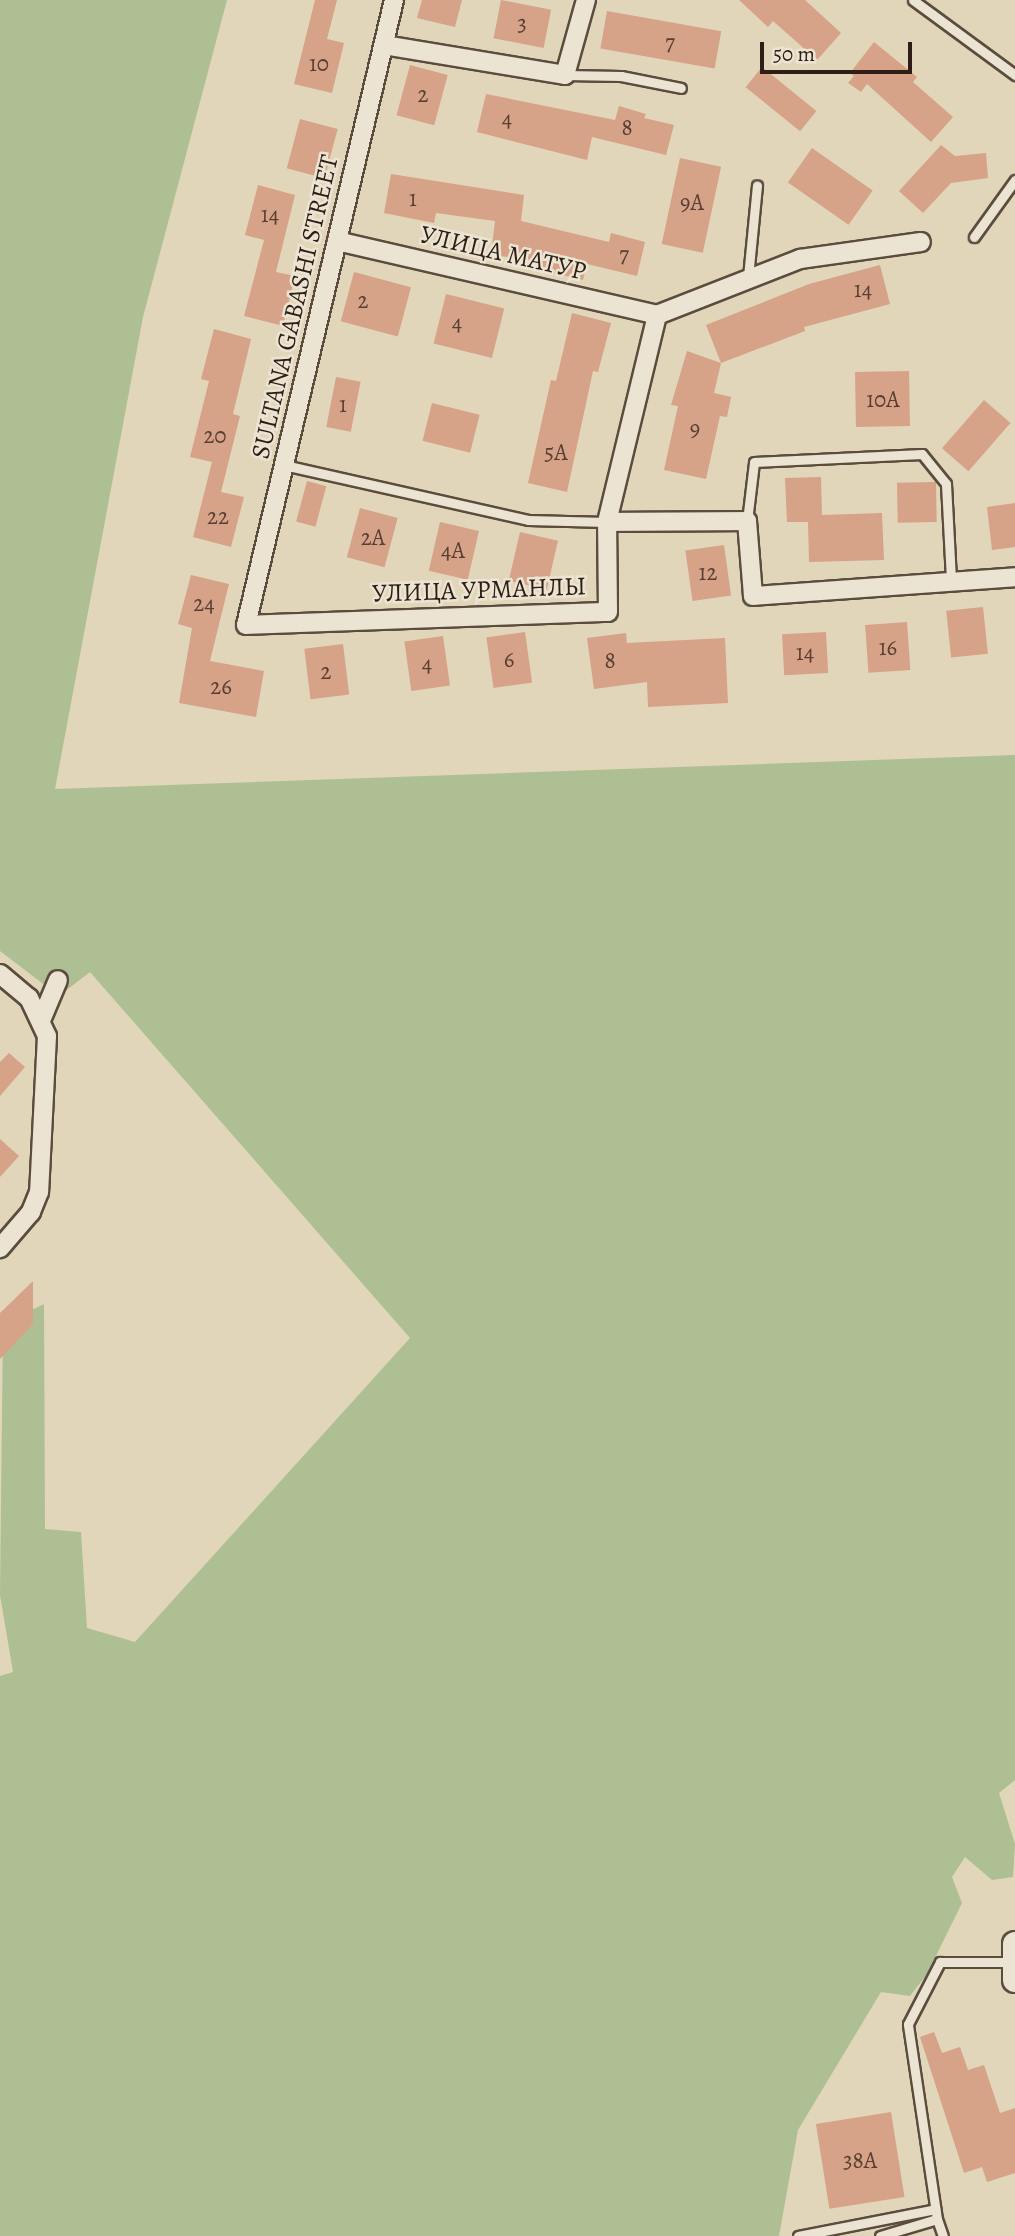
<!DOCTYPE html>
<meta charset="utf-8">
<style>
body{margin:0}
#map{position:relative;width:1015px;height:2236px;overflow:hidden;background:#e1d6b9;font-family:Alegreya,serif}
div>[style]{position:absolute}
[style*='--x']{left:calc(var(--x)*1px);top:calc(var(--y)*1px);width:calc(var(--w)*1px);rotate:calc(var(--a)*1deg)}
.green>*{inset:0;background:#aebf93}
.building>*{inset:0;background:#d6a288;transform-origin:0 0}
.roads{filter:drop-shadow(2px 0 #5b4c3e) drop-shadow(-2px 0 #5b4c3e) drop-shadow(0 2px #5b4c3e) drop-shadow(0 -2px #5b4c3e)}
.lane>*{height:9px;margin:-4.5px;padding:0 4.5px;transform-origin:4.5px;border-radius:4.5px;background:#ece4d2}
.street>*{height:18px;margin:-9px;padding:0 9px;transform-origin:9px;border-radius:9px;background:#ece4d2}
.secondary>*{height:24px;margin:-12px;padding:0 12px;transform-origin:12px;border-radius:12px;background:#ece4d2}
span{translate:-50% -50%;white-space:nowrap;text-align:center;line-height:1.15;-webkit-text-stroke:5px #ece4d2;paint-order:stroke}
.number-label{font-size:23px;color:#583f32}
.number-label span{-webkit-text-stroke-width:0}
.street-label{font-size:26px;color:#2e1e15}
.scale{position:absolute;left:760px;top:42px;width:152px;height:32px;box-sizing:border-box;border:4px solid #2e1e15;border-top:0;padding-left:9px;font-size:21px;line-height:24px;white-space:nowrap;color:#2e1e15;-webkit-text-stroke:5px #ece4d2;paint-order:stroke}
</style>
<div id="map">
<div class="green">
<i style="clip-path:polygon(0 0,227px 0,143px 317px,55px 789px,1015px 755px,1015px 1780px,999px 1793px,1015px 1844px,1013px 1877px,992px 1880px,965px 1857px,952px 1877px,962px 1903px,927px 1974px,910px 1996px,881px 1992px,798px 2130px,779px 2236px,0 2236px,0 1676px,13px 1672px,0 1595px,3px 1324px,44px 1304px,45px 1529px,81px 1532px,87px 1628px,135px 1642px,410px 1338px,90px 972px,59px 996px,0 951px)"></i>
</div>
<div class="building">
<i style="clip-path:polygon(315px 0,337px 0,327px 39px,344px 43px,332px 93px,294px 84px)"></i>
<i style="clip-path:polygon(422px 0,462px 0,455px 27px,417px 18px)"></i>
<i style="left:501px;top:0;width:51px;height:39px;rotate:11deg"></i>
<i style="clip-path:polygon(739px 0,805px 0,841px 33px,817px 60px,773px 21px,768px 27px)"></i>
<i style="left:607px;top:11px;width:116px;height:38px;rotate:10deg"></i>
<i style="clip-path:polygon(874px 42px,917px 77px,913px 82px,953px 117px,931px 142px,867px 84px,861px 92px,848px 83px,854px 76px,850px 73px)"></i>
<i style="left:410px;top:65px;width:39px;height:52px;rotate:15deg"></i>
<i style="left:762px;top:67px;width:70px;height:26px;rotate:39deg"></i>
<i style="clip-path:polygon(486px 94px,615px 120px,619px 106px,646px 114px,644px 118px,674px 125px,666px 155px,592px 137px,587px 160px,477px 132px)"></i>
<i style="left:300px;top:119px;width:39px;height:51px;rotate:15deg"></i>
<i style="clip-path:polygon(941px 145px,955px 156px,986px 153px,988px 178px,951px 183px,923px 213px,899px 191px)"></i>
<i style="left:812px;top:148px;width:74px;height:42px;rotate:35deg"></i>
<i style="left:680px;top:158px;width:42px;height:88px;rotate:12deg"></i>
<i style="clip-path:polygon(391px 174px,524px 195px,521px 221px,609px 242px,611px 233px,645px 242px,637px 276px,587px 264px,583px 280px,533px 268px,535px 260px,491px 255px,495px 221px,436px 213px,434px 223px,384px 213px)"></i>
<i style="clip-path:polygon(258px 185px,295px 195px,276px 272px,295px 276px,283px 326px,244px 316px,264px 240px,245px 235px)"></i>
<i style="clip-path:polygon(880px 265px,890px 304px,804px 327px,805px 331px,721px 363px,706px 325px,809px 284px)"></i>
<i style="left:354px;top:272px;width:59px;height:51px;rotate:15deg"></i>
<i style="left:446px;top:294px;width:60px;height:51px;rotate:14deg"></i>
<i style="clip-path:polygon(572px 313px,611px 323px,598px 372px,593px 371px,567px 492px,528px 483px,551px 380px,556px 381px)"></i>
<i style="clip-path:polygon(214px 329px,251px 339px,233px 414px,240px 416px,221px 492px,244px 497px,231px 547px,193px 537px,212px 462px,190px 457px,209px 381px,201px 379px)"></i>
<i style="clip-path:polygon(687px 351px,721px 363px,714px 393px,731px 397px,727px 417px,720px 416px,706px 479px,664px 470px,678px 406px,671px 405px)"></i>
<i style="left:909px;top:371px;width:55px;height:54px;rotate:89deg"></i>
<i style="left:336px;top:377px;width:25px;height:51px;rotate:11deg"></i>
<i style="left:984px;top:400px;width:35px;height:64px;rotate:41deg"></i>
<i style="left:432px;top:403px;width:49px;height:39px;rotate:14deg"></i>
<i style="clip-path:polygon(821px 477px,822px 515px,882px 513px,884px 560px,809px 562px,808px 522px,787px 522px,785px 478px)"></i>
<i style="left:307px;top:481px;width:20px;height:42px;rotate:15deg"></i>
<i style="left:936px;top:482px;width:40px;height:39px;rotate:89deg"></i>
<i style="clip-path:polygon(1015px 503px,1015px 547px,992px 550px,987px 507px)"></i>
<i style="left:360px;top:508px;width:39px;height:51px;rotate:15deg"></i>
<i style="left:440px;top:522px;width:40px;height:50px;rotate:13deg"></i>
<i style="left:520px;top:532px;width:39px;height:50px;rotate:13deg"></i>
<i style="left:724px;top:545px;width:51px;height:39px;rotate:82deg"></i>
<i style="clip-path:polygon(191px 575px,229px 584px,210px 661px,264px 671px,256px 717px,179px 703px,192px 628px,178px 624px)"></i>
<i style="left:983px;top:607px;width:47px;height:37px;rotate:84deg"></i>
<i style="left:907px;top:622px;width:48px;height:42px;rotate:86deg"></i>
<i style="left:525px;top:632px;width:51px;height:39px;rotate:82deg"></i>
<i style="left:826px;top:632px;width:41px;height:44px;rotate:87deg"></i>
<i style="clip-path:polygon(626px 633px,627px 643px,725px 638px,728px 703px,648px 707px,647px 682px,594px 689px,587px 638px)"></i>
<i style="left:443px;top:636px;width:50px;height:39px;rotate:82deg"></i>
<i style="left:343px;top:644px;width:51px;height:39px;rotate:83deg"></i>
<i style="clip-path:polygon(9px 1053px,25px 1067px,0 1096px,0 1062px)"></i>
<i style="clip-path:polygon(0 1139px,19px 1156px,0 1177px)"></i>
<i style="clip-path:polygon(33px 1281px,33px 1324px,0 1359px,0 1313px)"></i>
<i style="clip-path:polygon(934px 2032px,942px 2053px,960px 2047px,968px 2070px,984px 2065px,1000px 2113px,1015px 2108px,1015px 2173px,987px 2182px,982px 2167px,964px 2173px,920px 2037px)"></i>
<i style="left:891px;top:2112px;width:86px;height:76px;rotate:81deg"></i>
</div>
<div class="roads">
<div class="lane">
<i style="--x:913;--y:0;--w:127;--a:36.3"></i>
<i style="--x:565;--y:75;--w:56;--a:1"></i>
<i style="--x:621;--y:76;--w:61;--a:11.3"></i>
<i style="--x:974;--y:237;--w:70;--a:-54.3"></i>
<i style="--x:748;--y:277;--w:92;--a:-84.4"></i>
<i style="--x:284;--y:465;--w:250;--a:12.7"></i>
<i style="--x:528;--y:520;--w:79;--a:1.5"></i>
<i style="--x:747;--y:521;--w:59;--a:-83.2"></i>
<i style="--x:754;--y:462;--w:168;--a:-2.7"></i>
<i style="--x:922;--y:454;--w:38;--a:51"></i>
<i style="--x:946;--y:484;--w:96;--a:87"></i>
<i style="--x:937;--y:2219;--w:197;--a:-98.5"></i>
<i style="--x:908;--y:2024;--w:70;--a:-62.7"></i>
<i style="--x:940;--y:1962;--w:72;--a:0"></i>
<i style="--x:798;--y:2236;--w:140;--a:-11.1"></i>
<i style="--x:880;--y:2236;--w:59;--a:-16.6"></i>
<i style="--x:937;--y:2219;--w:18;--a:71"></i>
</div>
<div class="street">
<i style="--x:394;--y:0;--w:642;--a:103.32"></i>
<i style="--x:246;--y:625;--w:362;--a:-2.1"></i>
<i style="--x:608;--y:612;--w:90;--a:-90.6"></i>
<i style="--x:607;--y:522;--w:140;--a:-0.4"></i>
<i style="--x:747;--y:521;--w:75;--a:85.4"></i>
<i style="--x:753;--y:596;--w:263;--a:-4.1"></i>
<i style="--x:384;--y:45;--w:183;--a:9.4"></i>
<i style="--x:565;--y:75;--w:78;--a:-74.4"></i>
<i style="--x:337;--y:241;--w:328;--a:13"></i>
<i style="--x:607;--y:522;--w:213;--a:-76.4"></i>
<i style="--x:657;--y:315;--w:154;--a:-21.4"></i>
<i style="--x:800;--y:259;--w:122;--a:-8"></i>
<i style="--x:0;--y:974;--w:38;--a:40"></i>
<i style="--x:29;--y:998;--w:42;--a:64.7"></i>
<i style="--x:47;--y:1036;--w:156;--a:92.9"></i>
<i style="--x:39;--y:1192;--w:22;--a:112"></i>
<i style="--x:31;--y:1212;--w:48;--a:130.7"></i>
<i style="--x:42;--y:1018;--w:41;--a:-67.2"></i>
</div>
<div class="secondary">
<i style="--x:1015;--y:1944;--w:36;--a:90"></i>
</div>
</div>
<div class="number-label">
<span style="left:522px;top:24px">3</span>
<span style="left:670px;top:43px">7</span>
<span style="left:319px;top:64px">10</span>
<span style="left:423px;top:95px">2</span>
<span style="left:507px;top:119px">4</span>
<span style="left:627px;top:128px">8</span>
<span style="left:413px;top:199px">1</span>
<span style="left:692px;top:203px">9А</span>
<span style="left:270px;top:215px">14</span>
<span style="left:624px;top:255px">7</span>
<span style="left:863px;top:290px">14</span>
<span style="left:363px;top:301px">2</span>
<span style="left:457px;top:323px">4</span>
<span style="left:883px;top:400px">10А</span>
<span style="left:343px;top:405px">1</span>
<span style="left:695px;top:429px">9</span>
<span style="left:215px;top:436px">20</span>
<span style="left:556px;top:453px">5А</span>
<span style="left:218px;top:517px">22</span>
<span style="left:373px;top:538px">2А</span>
<span style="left:453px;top:551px">4А</span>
<span style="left:708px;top:573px">12</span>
<span style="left:204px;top:604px">24</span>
<span style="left:888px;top:648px">16</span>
<span style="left:805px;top:653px">14</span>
<span style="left:509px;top:660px">6</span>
<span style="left:610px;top:661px">8</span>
<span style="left:427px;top:664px">4</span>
<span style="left:326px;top:672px">2</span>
<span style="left:221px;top:687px">26</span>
<span style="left:860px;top:2161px">38А</span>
</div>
<div class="street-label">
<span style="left:503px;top:253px;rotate:13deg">УЛИЦА МАТУР</span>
<span style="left:295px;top:307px;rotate:-77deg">SULTANA GABASHI STREET</span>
<span style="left:479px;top:590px;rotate:-2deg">УЛИЦА УРМАНЛЫ</span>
</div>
<div class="scale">50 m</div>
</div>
